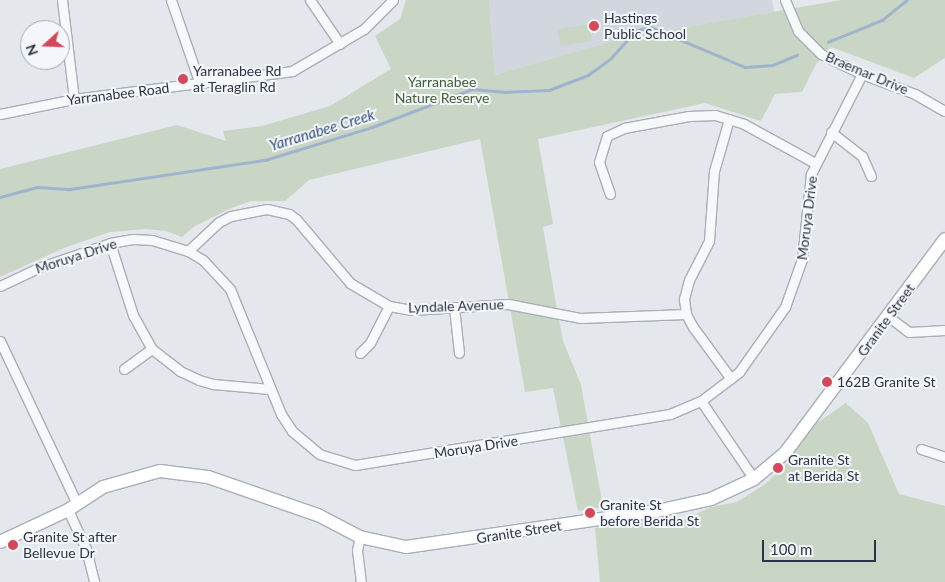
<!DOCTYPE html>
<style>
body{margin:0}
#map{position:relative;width:945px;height:582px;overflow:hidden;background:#e4e7ec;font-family:Lato,sans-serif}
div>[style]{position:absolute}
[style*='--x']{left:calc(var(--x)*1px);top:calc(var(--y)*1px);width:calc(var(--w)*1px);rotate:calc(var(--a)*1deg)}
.built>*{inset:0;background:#d2d6de}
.green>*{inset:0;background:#c9d6c5;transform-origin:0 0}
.stream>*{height:2.5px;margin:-1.25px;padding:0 1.25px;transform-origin:1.25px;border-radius:1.25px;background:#9fb4cc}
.roads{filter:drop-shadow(1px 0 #a9aeb7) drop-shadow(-1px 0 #a9aeb7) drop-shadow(0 1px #a9aeb7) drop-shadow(0 -1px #a9aeb7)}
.street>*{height:9px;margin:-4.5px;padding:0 4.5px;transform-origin:4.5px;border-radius:4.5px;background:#f7f8fa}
.secondary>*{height:12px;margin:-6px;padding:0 6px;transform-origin:6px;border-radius:6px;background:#fff}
.dots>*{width:14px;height:14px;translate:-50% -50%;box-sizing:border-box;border:2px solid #f4f6f9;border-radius:50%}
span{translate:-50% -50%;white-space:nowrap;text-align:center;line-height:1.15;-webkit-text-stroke:4px #f4f6f9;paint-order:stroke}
.poi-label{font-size:14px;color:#2b3445}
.left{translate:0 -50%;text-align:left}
.street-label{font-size:14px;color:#2b3445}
.park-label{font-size:14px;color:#3f6138}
.water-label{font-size:15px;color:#34527a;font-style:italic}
.north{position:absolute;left:20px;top:20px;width:50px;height:50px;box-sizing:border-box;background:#f4f6f9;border:1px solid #a4a8b1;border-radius:50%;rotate:250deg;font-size:14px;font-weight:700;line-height:20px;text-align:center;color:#2b3445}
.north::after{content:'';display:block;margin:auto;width:18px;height:22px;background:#d1495b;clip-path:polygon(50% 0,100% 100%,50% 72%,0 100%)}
.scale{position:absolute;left:762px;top:540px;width:114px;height:22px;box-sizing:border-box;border:2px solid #2b3445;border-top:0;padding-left:6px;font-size:15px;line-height:18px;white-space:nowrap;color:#2b3445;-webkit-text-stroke:4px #f4f6f9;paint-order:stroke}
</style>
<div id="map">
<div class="built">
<i style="clip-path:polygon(489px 0,772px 0,774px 12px,619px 39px,495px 75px)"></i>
</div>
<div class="green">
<i style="clip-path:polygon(406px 0,489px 0,495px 75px,619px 39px,841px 0,945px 0,945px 58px,914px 78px,831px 47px,816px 64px,802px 92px,775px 94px,761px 121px,705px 103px,538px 139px,553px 224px,543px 227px,556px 304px,563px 341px,581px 385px,603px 507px,578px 511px,553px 388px,525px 392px,480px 139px,309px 180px,285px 201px,251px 201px,229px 209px,195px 226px,182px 237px,166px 231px,146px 229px,110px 232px,64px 248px,0 277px,0 169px,177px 125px,226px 141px,223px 131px,262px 126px,330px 106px,391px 69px,375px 36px,400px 19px)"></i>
<i style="left:589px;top:24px;width:17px;height:32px;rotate:80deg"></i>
<i style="clip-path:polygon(846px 403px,868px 423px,899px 494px,945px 506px,945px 582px,600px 582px,595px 528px,629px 526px,664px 517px,684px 520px,711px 507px,737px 502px,765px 484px,786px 465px,811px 427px)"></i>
</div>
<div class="stream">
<i style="--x:828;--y:42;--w:58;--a:-22.2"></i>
<i style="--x:882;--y:20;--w:32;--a:-39"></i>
<i style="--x:0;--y:197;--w:39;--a:-15"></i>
<i style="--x:38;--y:187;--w:32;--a:4"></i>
<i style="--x:70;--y:189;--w:197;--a:-8.5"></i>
<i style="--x:265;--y:160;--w:112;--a:-17.1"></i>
<i style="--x:372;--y:127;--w:107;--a:-20.8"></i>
<i style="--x:472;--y:89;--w:32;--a:5"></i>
<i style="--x:504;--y:92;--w:45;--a:-2.5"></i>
<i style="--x:549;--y:90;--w:42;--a:-21"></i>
<i style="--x:588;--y:75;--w:29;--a:-36"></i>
<i style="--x:611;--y:58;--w:36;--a:-48"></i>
<i style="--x:635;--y:31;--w:16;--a:-15"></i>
<i style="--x:650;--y:27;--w:103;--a:22.8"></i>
<i style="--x:745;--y:67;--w:28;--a:-4"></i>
<i style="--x:773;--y:65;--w:26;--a:-23"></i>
</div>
<div class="roads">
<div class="street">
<i style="--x:62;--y:0;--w:100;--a:83.1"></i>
<i style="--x:171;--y:0;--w:89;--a:71"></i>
<i style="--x:310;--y:0;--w:53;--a:55.7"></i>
<i style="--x:785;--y:0;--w:34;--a:67"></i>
<i style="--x:798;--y:31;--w:33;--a:45"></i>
<i style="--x:821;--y:54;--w:46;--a:26"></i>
<i style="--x:862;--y:74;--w:57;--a:20.7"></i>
<i style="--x:915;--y:94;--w:34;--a:30"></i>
<i style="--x:0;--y:114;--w:76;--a:-11.5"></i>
<i style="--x:74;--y:99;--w:220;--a:-7.3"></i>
<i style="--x:292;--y:71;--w:83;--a:-30.3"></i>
<i style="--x:364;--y:29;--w:41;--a:-45"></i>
<i style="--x:729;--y:119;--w:54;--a:106.1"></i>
<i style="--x:714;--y:171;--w:70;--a:94.1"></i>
<i style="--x:709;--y:241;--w:44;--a:117.1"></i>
<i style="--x:689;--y:280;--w:20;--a:105"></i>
<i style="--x:684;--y:299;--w:15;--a:82"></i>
<i style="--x:686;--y:314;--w:15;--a:62"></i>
<i style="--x:693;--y:327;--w:64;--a:53.8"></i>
<i style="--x:831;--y:132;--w:39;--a:38"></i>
<i style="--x:862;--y:156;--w:22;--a:66"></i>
<i style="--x:610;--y:194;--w:34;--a:-109"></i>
<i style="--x:599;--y:162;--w:27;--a:-73"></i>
<i style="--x:607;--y:136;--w:19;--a:-25"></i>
<i style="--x:624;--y:128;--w:66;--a:-10.5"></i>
<i style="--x:689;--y:116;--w:26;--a:-2"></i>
<i style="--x:715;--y:115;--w:30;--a:17"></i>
<i style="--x:744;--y:124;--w:81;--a:28.8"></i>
<i style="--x:110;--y:243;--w:76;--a:72.3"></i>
<i style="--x:133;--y:315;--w:39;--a:61"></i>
<i style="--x:152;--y:349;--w:36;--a:38"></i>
<i style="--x:180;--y:371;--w:21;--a:25"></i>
<i style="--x:199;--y:380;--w:15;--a:16"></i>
<i style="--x:213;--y:384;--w:57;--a:5"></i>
<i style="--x:188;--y:251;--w:42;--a:-43.1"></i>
<i style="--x:219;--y:222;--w:13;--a:-27"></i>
<i style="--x:231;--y:216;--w:37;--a:-11"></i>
<i style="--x:267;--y:209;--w:23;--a:13"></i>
<i style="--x:289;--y:214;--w:9;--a:36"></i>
<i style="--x:296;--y:219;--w:84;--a:49.8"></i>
<i style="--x:350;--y:283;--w:45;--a:30.5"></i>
<i style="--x:389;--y:306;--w:23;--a:10"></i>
<i style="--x:412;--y:310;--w:96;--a:-3.6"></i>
<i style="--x:508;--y:304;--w:73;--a:11"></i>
<i style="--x:580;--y:318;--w:106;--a:-2.2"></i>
<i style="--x:0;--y:286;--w:42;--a:-25.3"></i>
<i style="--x:38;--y:268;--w:76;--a:-19.1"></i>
<i style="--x:110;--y:243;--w:23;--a:-10"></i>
<i style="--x:133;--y:239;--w:19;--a:3"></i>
<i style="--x:152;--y:240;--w:38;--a:17"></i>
<i style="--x:188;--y:251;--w:17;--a:31"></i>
<i style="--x:203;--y:260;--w:40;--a:47"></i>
<i style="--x:230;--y:289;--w:135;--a:67.8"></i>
<i style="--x:281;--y:414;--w:20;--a:57"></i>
<i style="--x:292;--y:431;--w:35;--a:40"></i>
<i style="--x:319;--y:454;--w:38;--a:17"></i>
<i style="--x:355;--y:465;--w:319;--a:-9.2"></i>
<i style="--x:670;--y:414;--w:34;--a:-23"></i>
<i style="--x:701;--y:401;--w:48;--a:-37.3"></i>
<i style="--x:739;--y:372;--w:80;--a:-54.7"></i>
<i style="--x:785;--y:307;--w:51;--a:-70.5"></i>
<i style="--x:802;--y:259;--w:85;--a:-84"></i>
<i style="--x:811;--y:174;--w:112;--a:-63"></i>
<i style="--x:454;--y:307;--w:46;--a:83.8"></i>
<i style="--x:889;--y:317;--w:25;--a:37"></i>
<i style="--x:909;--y:332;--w:36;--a:-3"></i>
<i style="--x:0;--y:341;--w:180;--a:64.7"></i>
<i style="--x:360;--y:353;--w:14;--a:-45"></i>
<i style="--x:370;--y:343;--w:42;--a:-62.8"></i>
<i style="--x:124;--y:369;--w:34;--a:-36"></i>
<i style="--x:701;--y:401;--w:94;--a:55.8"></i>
<i style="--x:921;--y:449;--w:25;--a:18"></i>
<i style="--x:68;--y:510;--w:43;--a:65.2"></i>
<i style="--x:86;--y:549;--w:34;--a:76"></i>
<i style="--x:360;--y:537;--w:13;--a:103"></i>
<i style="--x:357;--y:550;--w:32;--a:83"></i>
</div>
<div class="secondary">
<i style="--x:0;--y:542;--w:75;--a:-25.2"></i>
<i style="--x:68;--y:510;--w:42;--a:-33.3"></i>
<i style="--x:103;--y:487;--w:59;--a:-15.7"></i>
<i style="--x:160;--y:471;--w:48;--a:7.1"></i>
<i style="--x:208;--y:477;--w:116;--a:19.1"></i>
<i style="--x:318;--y:515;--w:47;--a:27.6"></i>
<i style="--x:360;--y:537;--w:47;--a:12.3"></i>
<i style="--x:406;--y:547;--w:254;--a:-8.2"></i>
<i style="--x:657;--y:511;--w:55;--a:-12.5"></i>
<i style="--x:711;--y:499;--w:47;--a:-24.9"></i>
<i style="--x:754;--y:479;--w:40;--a:-40"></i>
<i style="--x:785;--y:453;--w:267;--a:-53.2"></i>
</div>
</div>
<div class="dots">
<i style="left:594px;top:26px;background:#d1495b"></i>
<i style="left:183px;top:79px;background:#d1495b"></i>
<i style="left:827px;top:382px;background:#d1495b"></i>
<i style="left:778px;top:468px;background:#d1495b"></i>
<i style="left:590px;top:513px;background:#d1495b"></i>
<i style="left:13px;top:545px;background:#d1495b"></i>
</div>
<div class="poi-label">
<span class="left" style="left:604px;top:26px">Hastings<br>Public School</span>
<span class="left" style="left:193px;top:79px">Yarranabee Rd<br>at Teraglin Rd</span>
<span class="left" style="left:837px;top:382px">162B Granite St</span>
<span class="left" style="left:788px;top:468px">Granite St<br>at Berida St</span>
<span class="left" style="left:600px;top:513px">Granite St<br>before Berida St</span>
<span class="left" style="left:23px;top:545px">Granite St after<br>Bellevue Dr</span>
</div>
<div class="street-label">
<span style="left:867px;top:73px;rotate:23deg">Braemar Drive</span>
<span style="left:118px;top:94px;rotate:-7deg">Yarranabee Road</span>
<span style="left:807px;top:218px;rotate:-83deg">Moruya Drive</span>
<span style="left:76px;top:256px;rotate:-18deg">Moruya Drive</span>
<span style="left:456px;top:306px;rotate:-2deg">Lyndale Avenue</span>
<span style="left:886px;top:320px;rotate:-54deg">Granite Street</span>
<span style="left:476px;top:447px;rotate:-9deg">Moruya Drive</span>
<span style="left:519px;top:532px;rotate:-9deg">Granite Street</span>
</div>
<div class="park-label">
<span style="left:442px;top:90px">Yarranabee<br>Nature Reserve</span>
</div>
<div class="water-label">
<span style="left:322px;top:130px;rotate:-17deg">Yarranabee Creek</span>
</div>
<div class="north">N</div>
<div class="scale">100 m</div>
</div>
